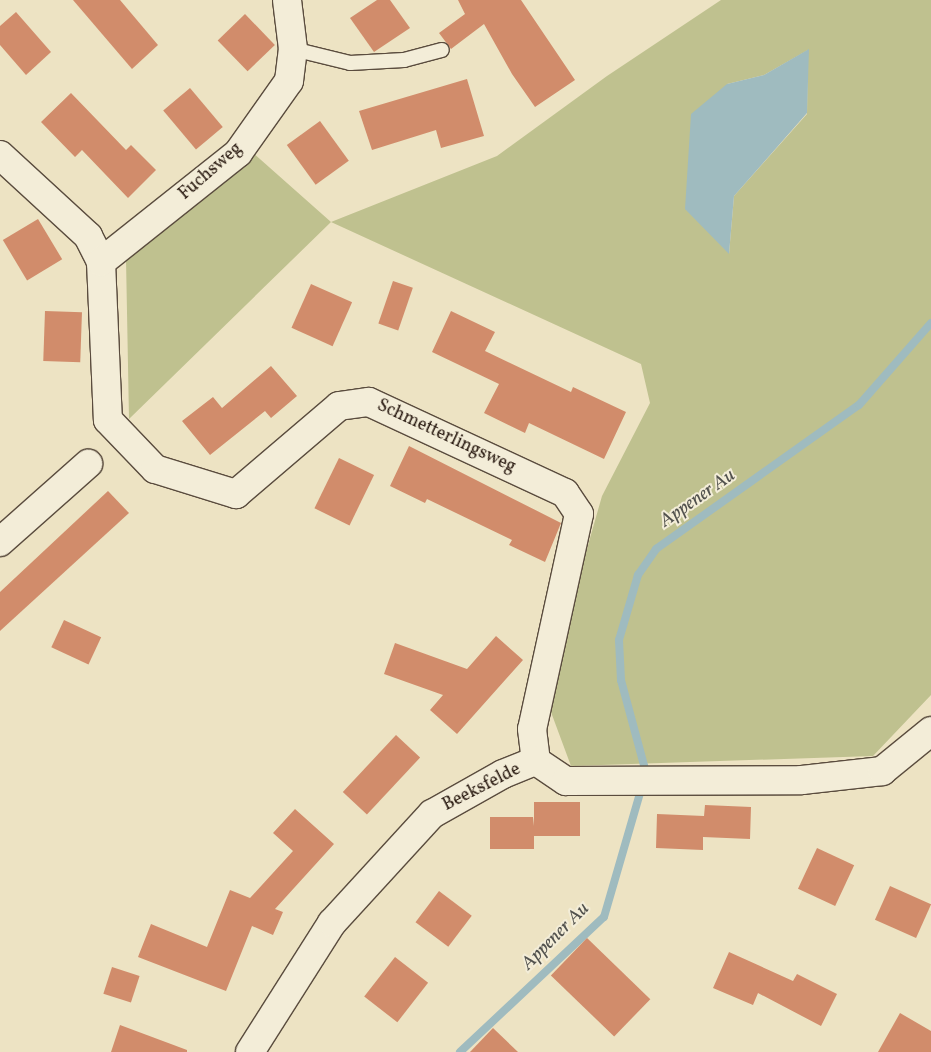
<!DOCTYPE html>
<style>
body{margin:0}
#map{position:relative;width:931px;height:1052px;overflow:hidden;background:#ede3c3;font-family:Vollkorn,serif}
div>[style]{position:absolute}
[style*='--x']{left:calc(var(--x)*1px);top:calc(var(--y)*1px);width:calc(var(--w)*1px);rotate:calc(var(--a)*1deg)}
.green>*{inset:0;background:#bfc18f}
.water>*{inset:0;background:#9fbbbf}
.stream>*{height:8px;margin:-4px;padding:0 4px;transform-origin:4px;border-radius:4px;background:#9fbbbf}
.building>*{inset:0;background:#d18c6b;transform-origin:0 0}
.roads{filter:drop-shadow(1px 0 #5a4c3e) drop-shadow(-1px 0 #5a4c3e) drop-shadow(0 1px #5a4c3e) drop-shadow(0 -1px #5a4c3e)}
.service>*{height:14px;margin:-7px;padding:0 7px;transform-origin:7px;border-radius:7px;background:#f3edd8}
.minor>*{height:28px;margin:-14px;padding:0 14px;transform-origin:14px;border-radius:14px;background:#f3edd8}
span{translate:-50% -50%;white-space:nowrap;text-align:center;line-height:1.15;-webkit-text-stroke:4px #f3edd8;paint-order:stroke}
.street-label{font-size:18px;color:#291a11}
.water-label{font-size:19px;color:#52524e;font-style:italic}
</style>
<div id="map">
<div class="green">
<i style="clip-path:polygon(evenodd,721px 0,931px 0,931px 695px,873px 756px,571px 766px,545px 696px,602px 496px,650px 403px,641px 364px,331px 222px,129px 419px,126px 259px,252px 152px,331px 222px,497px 156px,607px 76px,721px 0,808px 50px,807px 114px,734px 196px,729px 254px,727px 84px,764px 75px,808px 50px)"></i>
</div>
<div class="water">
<i style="clip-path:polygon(809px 49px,807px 113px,734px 196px,729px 254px,685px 209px,691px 114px,727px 84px,764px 75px)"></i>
</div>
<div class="stream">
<i style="--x:645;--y:769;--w:92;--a:-105.1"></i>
<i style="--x:621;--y:680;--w:40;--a:-92.9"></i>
<i style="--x:619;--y:640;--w:68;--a:-73.7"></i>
<i style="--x:638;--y:575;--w:32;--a:-55"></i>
<i style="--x:656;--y:549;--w:249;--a:-35.4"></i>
<i style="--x:859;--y:405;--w:109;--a:-48.7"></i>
<i style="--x:460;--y:1052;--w:197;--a:-43.2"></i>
<i style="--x:604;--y:917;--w:132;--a:-73.8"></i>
</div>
<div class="building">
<i style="clip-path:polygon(73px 0,120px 0,158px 45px,132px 69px)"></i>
<i style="clip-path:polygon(377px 0,390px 0,410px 28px,374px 52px,350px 18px)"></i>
<i style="clip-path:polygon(458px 0,521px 0,575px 80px,535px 107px,512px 74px,484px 24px,451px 49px,439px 33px,465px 14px)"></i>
<i style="clip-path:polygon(16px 12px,51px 52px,26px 75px,0 45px,0 26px)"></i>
<i style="left:245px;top:14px;width:43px;height:38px;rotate:46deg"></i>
<i style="clip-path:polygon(467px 79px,484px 136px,441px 148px,436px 130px,372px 150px,359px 111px)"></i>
<i style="left:190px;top:88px;width:51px;height:35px;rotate:50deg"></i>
<i style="clip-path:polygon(71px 93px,126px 150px,131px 145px,156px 170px,128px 198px,82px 150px,75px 157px,41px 122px)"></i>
<i style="left:320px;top:121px;width:49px;height:41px;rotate:54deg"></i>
<i style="left:38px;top:219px;width:47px;height:41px;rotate:59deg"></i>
<i style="left:393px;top:281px;width:21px;height:45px;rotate:19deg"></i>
<i style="left:311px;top:284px;width:45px;height:48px;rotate:24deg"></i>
<i style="left:45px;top:311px;width:37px;height:50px;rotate:2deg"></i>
<i style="clip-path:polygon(451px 311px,495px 332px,485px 351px,571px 392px,573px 387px,626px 412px,604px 459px,529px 423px,525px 433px,484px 413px,499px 384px,432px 352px)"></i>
<i style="clip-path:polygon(271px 366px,297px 396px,271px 418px,265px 411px,210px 455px,182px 421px,213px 397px,222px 408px)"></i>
<i style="clip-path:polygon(409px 446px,561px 523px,545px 562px,509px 545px,512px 540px,427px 499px,425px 503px,390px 486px)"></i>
<i style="left:339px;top:458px;width:39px;height:56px;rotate:26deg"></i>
<i style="clip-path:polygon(108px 491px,129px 513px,0 631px,0 592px)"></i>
<i style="left:64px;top:620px;width:41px;height:30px;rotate:25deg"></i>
<i style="clip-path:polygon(496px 636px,523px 660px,457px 734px,430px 710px,443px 695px,384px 674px,395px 643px,467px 669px)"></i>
<i style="left:396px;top:735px;width:33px;height:78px;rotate:43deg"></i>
<i style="clip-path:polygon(534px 802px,580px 802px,580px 836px,534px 836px,534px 849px,490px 849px,490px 817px,533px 817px,534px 826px)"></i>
<i style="clip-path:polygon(705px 805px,751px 807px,750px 839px,703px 837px,703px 850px,656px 848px,657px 814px,704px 816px)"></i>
<i style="clip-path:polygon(295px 809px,334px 844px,275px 909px,283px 912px,273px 935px,252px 926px,226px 991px,138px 957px,151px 924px,207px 947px,230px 890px,250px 898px,293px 851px,273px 833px)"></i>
<i style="left:817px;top:848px;width:41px;height:45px;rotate:25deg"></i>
<i style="left:890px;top:886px;width:45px;height:37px;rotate:24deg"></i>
<i style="left:439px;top:891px;width:41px;height:39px;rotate:37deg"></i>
<i style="left:587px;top:938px;width:88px;height:52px;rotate:44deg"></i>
<i style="clip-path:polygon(729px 952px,793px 981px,797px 974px,837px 994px,821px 1026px,758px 993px,753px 1005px,713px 988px)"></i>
<i style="left:395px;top:957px;width:42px;height:50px;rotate:38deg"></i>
<i style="left:112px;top:967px;width:29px;height:28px;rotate:18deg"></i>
<i style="clip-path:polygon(900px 1013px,931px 1031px,931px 1052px,878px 1052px)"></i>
<i style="clip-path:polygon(120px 1025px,187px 1050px,187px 1052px,111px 1052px)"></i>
<i style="clip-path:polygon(493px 1028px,518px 1052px,470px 1052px)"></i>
</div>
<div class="roads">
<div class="service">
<i style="--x:293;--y:49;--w:59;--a:13.8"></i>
<i style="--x:350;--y:63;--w:54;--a:-3.2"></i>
<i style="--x:404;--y:60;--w:39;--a:-15"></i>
</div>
<div class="minor">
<i style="--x:0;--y:155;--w:120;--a:42.6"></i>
<i style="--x:88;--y:236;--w:29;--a:63"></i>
<i style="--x:101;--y:262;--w:158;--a:87.5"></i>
<i style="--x:108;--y:420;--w:68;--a:46.2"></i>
<i style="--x:155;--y:469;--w:85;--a:17.2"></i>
<i style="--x:236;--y:494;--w:135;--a:-40.5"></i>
<i style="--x:339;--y:406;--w:30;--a:-8"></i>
<i style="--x:369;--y:402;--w:216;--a:24.9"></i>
<i style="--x:565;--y:493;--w:25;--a:56"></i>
<i style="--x:579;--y:514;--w:220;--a:102.3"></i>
<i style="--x:532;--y:729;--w:32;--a:83"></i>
<i style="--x:101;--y:262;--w:175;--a:-38.5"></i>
<i style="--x:238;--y:153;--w:88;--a:-54.7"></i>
<i style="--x:289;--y:81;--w:32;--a:-83"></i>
<i style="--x:293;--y:49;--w:49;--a:-97"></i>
<i style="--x:0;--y:542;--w:118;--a:-41.6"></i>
<i style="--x:536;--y:761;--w:36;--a:34"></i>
<i style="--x:566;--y:781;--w:236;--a:-0.2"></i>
<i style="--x:802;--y:780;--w:81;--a:-6.4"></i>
<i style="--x:882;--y:771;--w:63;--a:-39.2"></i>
<i style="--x:250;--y:1052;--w:153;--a:-57.6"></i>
<i style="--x:332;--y:923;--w:148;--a:-47.5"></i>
<i style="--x:432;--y:814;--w:81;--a:-29.4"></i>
<i style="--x:503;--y:774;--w:35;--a:-22"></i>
</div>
</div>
<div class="street-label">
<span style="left:211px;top:172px;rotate:-41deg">Fuchsweg</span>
<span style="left:446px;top:437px;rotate:25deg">Schmetterlingsweg</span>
<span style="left:482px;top:788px;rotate:-27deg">Beeksfelde</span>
</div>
<div class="water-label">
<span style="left:698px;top:499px;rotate:-35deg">Appener Au</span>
<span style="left:556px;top:937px;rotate:-45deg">Appener Au</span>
</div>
</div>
